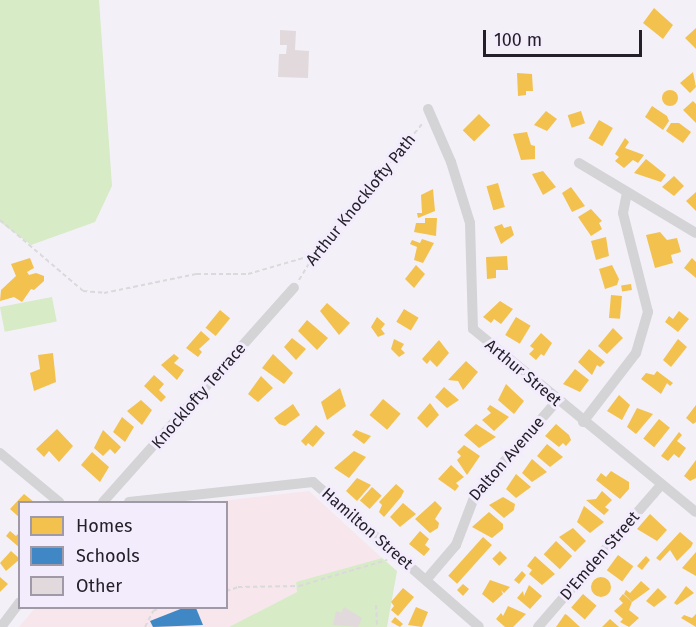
<!DOCTYPE html>
<style>
body{margin:0}
#map{position:relative;width:696px;height:627px;overflow:hidden;background:#f4f0f8;font-family:"Fira Sans",sans-serif}
div>[style]{position:absolute}
[style*='--x']{left:calc(var(--x)*1px);top:calc(var(--y)*1px);width:calc(var(--w)*1px);rotate:calc(var(--a)*1deg)}
.education>*{inset:0;background:#f7e6ec}
.green>*{inset:0;background:#d6ebc6;transform-origin:0 0}
.homes>*{inset:0;background:#f2c14e;transform-origin:0 0}
.round{border-radius:50%}
.schools>*{inset:0;background:#3f88c5}
.building>*{inset:0;background:#e1d9dc}
.path>*{height:2px;margin-top:-1px;transform-origin:0;background:repeating-linear-gradient(90deg,#dad9db 0 4.5px,transparent 0 7.5px)}
.minor>*{height:10px;margin:-5px;padding:0 5px;transform-origin:5px;border-radius:5px;background:#d4d3d5}
span{translate:-50% -50%;white-space:nowrap;text-align:center;line-height:1.15;-webkit-text-stroke:6px #f3ecfc;paint-order:stroke}
.street-label{font-size:16px;color:#242029}
.legend{position:absolute;left:18px;top:501px;width:210px;height:108px;box-sizing:border-box;background:#f3ecfc;border:2px solid #a09aa8;margin:0;padding:8px 10px;list-style:none;font-size:18px;color:#242029}
.legend li{display:flex;align-items:center;gap:12px;height:30px}
.legend b{width:30px;border:2px solid #a09aa8}
.scale{position:absolute;left:483px;top:30px;width:159px;height:27px;box-sizing:border-box;border:3px solid #242029;border-top:0;padding-left:8px;font-size:18px;line-height:21px;white-space:nowrap;color:#242029;-webkit-text-stroke:4px #f3ecfc;paint-order:stroke}
</style>
<div id="map">
<div class="education">
<i style="clip-path:polygon(309px 491px,382px 558px,296px 582px,297px 592px,229px 627px,19px 627px,35px 608px,226px 608px,226px 502px,213px 502px)"></i>
</div>
<div class="green">
<i style="clip-path:polygon(0 0,99px 0,112px 186px,95px 222px,31px 245px,0 222px)"></i>
<i style="left:52px;top:297px;width:25px;height:53px;rotate:79deg"></i>
<i style="clip-path:polygon(382px 558px,397px 571px,387px 627px,229px 627px,297px 592px,296px 582px)"></i>
</div>
<div class="homes">
<i style="clip-path:polygon(654px 8px,673px 25px,663px 39px,643px 23px)"></i>
<i style="clip-path:polygon(696px 28px,696px 49px,685px 38px)"></i>
<i style="clip-path:polygon(693px 72px,696px 87px,690px 93px,680px 83px)"></i>
<i style="clip-path:polygon(517px 73px,532px 74px,533px 91px,526px 91px,526px 95px,518px 96px)"></i>
<i class="round" style="left:662px;top:90px;width:16px;height:16px"></i>
<i style="clip-path:polygon(693px 101px,696px 104px,696px 123px,683px 110px)"></i>
<i style="clip-path:polygon(652px 106px,667px 116px,669px 121px,663px 130px,645px 117px)"></i>
<i style="clip-path:polygon(546px 111px,557px 119px,547px 131px,534px 125px)"></i>
<i style="left:581px;top:111px;width:13px;height:14px;rotate:72deg"></i>
<i style="left:479px;top:114px;width:16px;height:23px;rotate:45deg"></i>
<i style="left:599px;top:120px;width:16px;height:21px;rotate:30deg"></i>
<i style="clip-path:polygon(671px 123px,679px 123px,691px 132px,683px 143px,666px 131px)"></i>
<i style="clip-path:polygon(527px 132px,531px 145px,535px 146px,535px 159px,521px 160px,513px 134px)"></i>
<i style="clip-path:polygon(625px 138px,629px 142px,625px 148px,644px 155px,638px 163px,633px 160px,624px 168px,615px 161px,619px 157px,615px 154px)"></i>
<i style="clip-path:polygon(646px 159px,666px 175px,661px 182px,634px 173px)"></i>
<i style="clip-path:polygon(543px 171px,556px 187px,543px 195px,532px 174px)"></i>
<i style="clip-path:polygon(674px 176px,684px 186px,674px 196px,662px 187px)"></i>
<i style="left:498px;top:183px;width:25px;height:12px;rotate:74deg"></i>
<i style="clip-path:polygon(571px 187px,585px 206px,572px 212px,562px 193px)"></i>
<i style="clip-path:polygon(433px 189px,435px 211px,418px 218px,417px 213px,422px 213px,421px 195px)"></i>
<i style="clip-path:polygon(696px 192px,696px 211px,686px 201px)"></i>
<i style="clip-path:polygon(591px 209px,602px 221px,599px 223px,602px 229px,591px 236px,578px 217px)"></i>
<i style="clip-path:polygon(425px 218px,437px 218px,436px 236px,414px 232px,416px 223px,425px 223px)"></i>
<i style="clip-path:polygon(502px 224px,504px 228px,511px 226px,514px 235px,501px 244px,494px 227px)"></i>
<i style="clip-path:polygon(660px 232px,667px 240px,677px 238px,681px 252px,671px 255px,673px 263px,655px 268px,646px 235px)"></i>
<i style="clip-path:polygon(606px 237px,609px 256px,596px 260px,591px 241px)"></i>
<i style="clip-path:polygon(422px 239px,434px 243px,423px 263px,414px 260px,417px 247px,410px 244px,412px 240px,420px 243px)"></i>
<i style="clip-path:polygon(507px 256px,508px 270px,496px 270px,496px 278px,487px 279px,486px 257px)"></i>
<i style="clip-path:polygon(30px 258px,34px 268px,27px 272px,29px 275px,36px 273px,44px 276px,44px 281px,34px 290px,31px 289px,22px 302px,14px 297px,0 301px,1px 290px,16px 276px,11px 264px)"></i>
<i style="clip-path:polygon(692px 258px,696px 262px,696px 278px,684px 268px)"></i>
<i style="clip-path:polygon(416px 265px,425px 274px,414px 288px,405px 279px)"></i>
<i style="clip-path:polygon(612px 265px,619px 279px,617px 285px,605px 289px,599px 269px)"></i>
<i style="left:631px;top:284px;width:6px;height:10px;rotate:81deg"></i>
<i style="left:611px;top:295px;width:11px;height:23px;rotate:5deg"></i>
<i style="clip-path:polygon(500px 301px,513px 309px,501px 324px,494px 319px,491px 323px,483px 317px)"></i>
<i style="clip-path:polygon(327px 303px,350px 323px,339px 335px,320px 311px)"></i>
<i style="left:404px;top:309px;width:17px;height:15px;rotate:31deg"></i>
<i style="left:220px;top:310px;width:13px;height:23px;rotate:39deg"></i>
<i style="clip-path:polygon(679px 311px,689px 319px,678px 332px,665px 322px,669px 316px,673px 319px)"></i>
<i style="clip-path:polygon(377px 317px,385px 324px,381px 329px,385px 334px,378px 337px,371px 327px)"></i>
<i style="left:516px;top:317px;width:17px;height:21px;rotate:31deg"></i>
<i style="clip-path:polygon(307px 320px,328px 338px,317px 350px,298px 331px)"></i>
<i style="clip-path:polygon(613px 328px,623px 338px,607px 354px,598px 346px)"></i>
<i style="clip-path:polygon(201px 331px,210px 339px,199px 349px,202px 352px,198px 357px,186px 348px)"></i>
<i style="clip-path:polygon(541px 333px,552px 343px,544px 356px,541px 354px,536px 360px,529px 354px,534px 349px,530px 346px)"></i>
<i style="clip-path:polygon(292px 338px,306px 349px,296px 360px,284px 347px)"></i>
<i style="clip-path:polygon(394px 339px,404px 344px,401px 349px,405px 353px,399px 357px,391px 349px)"></i>
<i style="clip-path:polygon(678px 339px,687px 347px,671px 367px,663px 360px)"></i>
<i style="clip-path:polygon(439px 340px,449px 353px,437px 367px,430px 360px,427px 364px,422px 359px)"></i>
<i style="clip-path:polygon(589px 349px,605px 362px,600px 367px,597px 365px,592px 375px,578px 362px)"></i>
<i style="clip-path:polygon(53px 353px,56px 382px,34px 391px,30px 373px,40px 369px,38px 355px)"></i>
<i style="clip-path:polygon(174px 354px,179px 358px,174px 363px,184px 370px,177px 380px,161px 365px)"></i>
<i style="clip-path:polygon(273px 354px,293px 373px,284px 384px,262px 368px)"></i>
<i style="clip-path:polygon(466px 361px,478px 372px,463px 390px,458px 381px,448px 380px)"></i>
<i style="clip-path:polygon(575px 369px,589px 380px,580px 392px,563px 384px)"></i>
<i style="clip-path:polygon(657px 371px,673px 383px,670px 386px,667px 383px,661px 394px,641px 379px,646px 373px,654px 375px)"></i>
<i style="clip-path:polygon(154px 375px,164px 384px,159px 390px,166px 397px,161px 402px,144px 386px)"></i>
<i style="clip-path:polygon(261px 376px,273px 388px,258px 402px,248px 394px)"></i>
<i style="clip-path:polygon(506px 384px,524px 401px,514px 414px,498px 400px)"></i>
<i style="clip-path:polygon(444px 387px,459px 400px,447px 408px,435px 397px)"></i>
<i style="clip-path:polygon(340px 388px,346px 406px,327px 420px,321px 402px)"></i>
<i style="clip-path:polygon(619px 395px,630px 405px,622px 420px,607px 411px)"></i>
<i style="left:383px;top:399px;width:23px;height:21px;rotate:40deg"></i>
<i style="clip-path:polygon(141px 400px,152px 410px,142px 425px,127px 411px)"></i>
<i style="clip-path:polygon(430px 403px,439px 415px,427px 428px,417px 418px)"></i>
<i style="clip-path:polygon(293px 404px,300px 415px,285px 426px,279px 424px,274px 418px)"></i>
<i style="clip-path:polygon(490px 405px,509px 417px,494px 431px,482px 420px,491px 413px,487px 409px)"></i>
<i style="clip-path:polygon(696px 405px,696px 422px,693px 424px,686px 418px)"></i>
<i style="clip-path:polygon(637px 408px,653px 414px,636px 434px,627px 427px)"></i>
<i style="clip-path:polygon(122px 417px,134px 427px,125px 442px,113px 432px)"></i>
<i style="left:659px;top:419px;width:14px;height:25px;rotate:39deg"></i>
<i style="clip-path:polygon(476px 424px,496px 437px,479px 448px,464px 435px)"></i>
<i style="clip-path:polygon(556px 424px,569px 435px,571px 440px,566px 446px,563px 443px,559px 447px,545px 436px)"></i>
<i style="clip-path:polygon(316px 425px,325px 433px,313px 447px,308px 443px,306px 446px,301px 441px)"></i>
<i style="clip-path:polygon(57px 429px,73px 446px,59px 462px,49px 451px,44px 457px,36px 449px)"></i>
<i style="clip-path:polygon(103px 430px,121px 447px,115px 454px,110px 449px,103px 456px,94px 448px)"></i>
<i style="clip-path:polygon(356px 430px,371px 436px,364px 444px,352px 435px)"></i>
<i style="clip-path:polygon(679px 432px,682px 435px,677px 441px,686px 448px,679px 458px,674px 454px,668px 461px,661px 456px)"></i>
<i style="clip-path:polygon(547px 444px,563px 457px,550px 467px,537px 456px)"></i>
<i style="clip-path:polygon(464px 445px,480px 456px,467px 475px,457px 460px,461px 456px,457px 452px)"></i>
<i style="clip-path:polygon(354px 451px,366px 457px,349px 478px,334px 468px)"></i>
<i style="clip-path:polygon(92px 452px,109px 467px,100px 482px,81px 465px)"></i>
<i style="clip-path:polygon(532px 459px,547px 472px,532px 482px,522px 473px)"></i>
<i style="clip-path:polygon(696px 460px,696px 478px,690px 481px,684px 476px)"></i>
<i style="clip-path:polygon(451px 465px,464px 477px,456px 483px,459px 486px,455px 491px,438px 479px)"></i>
<i style="clip-path:polygon(611px 471px,629px 482px,629px 489px,620px 499px,596px 480px,601px 473px,606px 477px)"></i>
<i style="clip-path:polygon(516px 474px,531px 487px,516px 498px,506px 489px)"></i>
<i style="clip-path:polygon(357px 478px,371px 485px,357px 501px,346px 491px)"></i>
<i style="clip-path:polygon(396px 484px,404px 491px,401px 497px,384px 517px,379px 512px,382px 505px,379px 502px)"></i>
<i style="left:372px;top:487px;width:13px;height:18px;rotate:42deg"></i>
<i style="clip-path:polygon(602px 491px,612px 500px,605px 507px,609px 510px,604px 515px,586px 500px,596px 499px)"></i>
<i style="clip-path:polygon(24px 494px,34px 502px,20px 502px,20px 518px,10px 509px)"></i>
<i style="clip-path:polygon(503px 497px,515px 504px,514px 510px,504px 518px,489px 505px)"></i>
<i style="clip-path:polygon(435px 501px,442px 508px,435px 519px,439px 523px,438px 528px,430px 533px,415px 519px)"></i>
<i style="clip-path:polygon(403px 503px,416px 514px,400px 527px,390px 517px)"></i>
<i style="clip-path:polygon(584px 506px,604px 522px,590px 533px,577px 522px)"></i>
<i style="clip-path:polygon(489px 512px,503px 524px,503px 529px,492px 538px,472px 527px)"></i>
<i style="clip-path:polygon(650px 514px,667px 530px,657px 541px,637px 529px)"></i>
<i style="clip-path:polygon(573px 528px,586px 541px,575px 552px,559px 537px)"></i>
<i style="clip-path:polygon(10px 531px,16px 536px,20px 532px,20px 548px,6px 536px)"></i>
<i style="clip-path:polygon(420px 531px,429px 539px,425px 545px,430px 549px,424px 556px,409px 544px)"></i>
<i style="clip-path:polygon(680px 532px,693px 543px,691px 547px,677px 561px,670px 550px,660px 561px,656px 558px)"></i>
<i style="left:483px;top:537px;width:12px;height:52px;rotate:42deg"></i>
<i style="left:556px;top:541px;width:22px;height:18px;rotate:43deg"></i>
<i style="clip-path:polygon(11px 551px,20px 559px,6px 571px,0 563px)"></i>
<i style="left:500px;top:551px;width:10px;height:11px;rotate:45deg"></i>
<i style="clip-path:polygon(696px 552px,696px 576px,682px 568px)"></i>
<i style="left:618px;top:555px;width:19px;height:19px;rotate:36deg"></i>
<i style="clip-path:polygon(535px 556px,555px 574px,542px 585px,529px 574px,532px 570px,527px 566px)"></i>
<i style="clip-path:polygon(646px 556px,650px 560px,642px 570px,637px 566px)"></i>
<i style="clip-path:polygon(522px 571px,526px 575px,519px 584px,514px 580px)"></i>
<i class="round" style="left:591px;top:577px;width:20px;height:20px"></i>
<i style="clip-path:polygon(0 577px,8px 584px,0 592px)"></i>
<i style="clip-path:polygon(490px 580px,510px 587px,504px 593px,501px 590px,503px 594px,493px 603px,482px 594px)"></i>
<i style="clip-path:polygon(641px 581px,650px 589px,632px 602px,624px 594px,626px 590px,630px 593px)"></i>
<i style="clip-path:polygon(463px 584px,469px 589px,463px 596px,457px 590px)"></i>
<i style="clip-path:polygon(529px 585px,542px 596px,530px 609px,517px 598px,523px 591px,524px 596px)"></i>
<i style="clip-path:polygon(686px 586px,694px 593px,677px 605px,674px 603px)"></i>
<i style="clip-path:polygon(403px 588px,414px 597px,398px 616px,391px 610px,394px 606px,391px 602px)"></i>
<i style="clip-path:polygon(658px 588px,667px 597px,654px 607px,646px 601px)"></i>
<i style="left:583px;top:594px;width:18px;height:18px;rotate:41deg"></i>
<i style="clip-path:polygon(623px 594px,632px 602px,629px 610px,639px 618px,629px 627px,620px 622px,623px 619px,614px 611px,623px 603px,619px 599px)"></i>
<i style="clip-path:polygon(508px 606px,526px 614px,513px 627px,505px 627px,496px 619px,501px 613px,503px 616px)"></i>
<i style="clip-path:polygon(416px 607px,428px 612px,422px 627px,408px 625px)"></i>
<i style="clip-path:polygon(565px 614px,567px 615px,580px 627px,556px 627px)"></i>
<i style="clip-path:polygon(696px 614px,696px 627px,681px 618px,684px 615px,692px 618px)"></i>
<i style="clip-path:polygon(395px 617px,403px 624px,400px 627px,391px 622px)"></i>
<i style="clip-path:polygon(610px 619px,619px 627px,602px 627px)"></i>
</div>
<div class="schools">
<i style="clip-path:polygon(183px 608px,196px 608px,203px 625px,153px 627px,150px 621px)"></i>
</div>
<div class="building">
<i style="clip-path:polygon(280px 30px,296px 31px,295px 50px,309px 51px,308px 78px,278px 77px,279px 54px,286px 54px,287px 45px,280px 45px)"></i>
<i style="clip-path:polygon(344px 607px,362px 618px,358px 627px,333px 625px,336px 611px,341px 613px)"></i>
</div>
<div class="path">
<i style="--x:0;--y:220;--w:109;--a:40.5"></i>
<i style="--x:83;--y:291;--w:21;--a:5"></i>
<i style="--x:104;--y:293;--w:94;--a:-11.7"></i>
<i style="--x:196;--y:274;--w:52;--a:0"></i>
<i style="--x:248;--y:274;--w:69;--a:-16.1"></i>
<i style="--x:299;--y:280;--w:29;--a:-59"></i>
<i style="--x:314;--y:255;--w:171;--a:-50.5"></i>
<i style="--x:226;--y:591;--w:13;--a:-18"></i>
<i style="--x:238;--y:587;--w:61;--a:-0.9"></i>
<i style="--x:299;--y:586;--w:92;--a:-16.5"></i>
<i style="--x:376;--y:605;--w:22;--a:87"></i>
<i style="--x:145;--y:627;--w:18;--a:-63"></i>
<i style="--x:153;--y:611;--w:8;--a:-23"></i>
</div>
<div class="minor">
<i style="--x:428;--y:109;--w:58;--a:66.5"></i>
<i style="--x:451;--y:162;--w:64;--a:72.7"></i>
<i style="--x:470;--y:223;--w:106;--a:88.4"></i>
<i style="--x:473;--y:329;--w:288;--a:39.4"></i>
<i style="--x:579;--y:163;--w:136;--a:30.9"></i>
<i style="--x:583;--y:422;--w:87;--a:-52.5"></i>
<i style="--x:636;--y:353;--w:43;--a:-73.7"></i>
<i style="--x:648;--y:312;--w:102;--a:-104.2"></i>
<i style="--x:623;--y:213;--w:21;--a:-79"></i>
<i style="--x:0;--y:453;--w:77;--a:39.7"></i>
<i style="--x:103;--y:502;--w:287;--a:-48.3"></i>
<i style="--x:129;--y:502;--w:185;--a:-6.2"></i>
<i style="--x:313;--y:482;--w:220;--a:41.1"></i>
<i style="--x:426;--y:580;--w:46;--a:-49.4"></i>
<i style="--x:456;--y:545;--w:53;--a:-69.2"></i>
<i style="--x:475;--y:495;--w:125;--a:-48.9"></i>
<i style="--x:1;--y:627;--w:31;--a:-53"></i>
<i style="--x:538;--y:627;--w:188;--a:-49.1"></i>
</div>
<div class="street-label">
<span style="left:361px;top:200px;rotate:-51deg">Arthur Knocklofty Path</span>
<span style="left:523px;top:373px;rotate:40deg">Arthur Street</span>
<span style="left:199px;top:396px;rotate:-49deg">Knocklofty Terrace</span>
<span style="left:507px;top:459px;rotate:-49deg">Dalton Avenue</span>
<span style="left:367px;top:529px;rotate:41deg">Hamilton Street</span>
<span style="left:600px;top:556px;rotate:-49deg">D'Emden Street</span>
</div>
<ul class="legend">
<li><b style="height:16px;background:#f2c14e"></b>Homes</li>
<li><b style="height:16px;background:#3f88c5"></b>Schools</li>
<li><b style="height:16px;background:#e1d9dc"></b>Other</li>
</ul>
<div class="scale">100 m</div>
</div>
